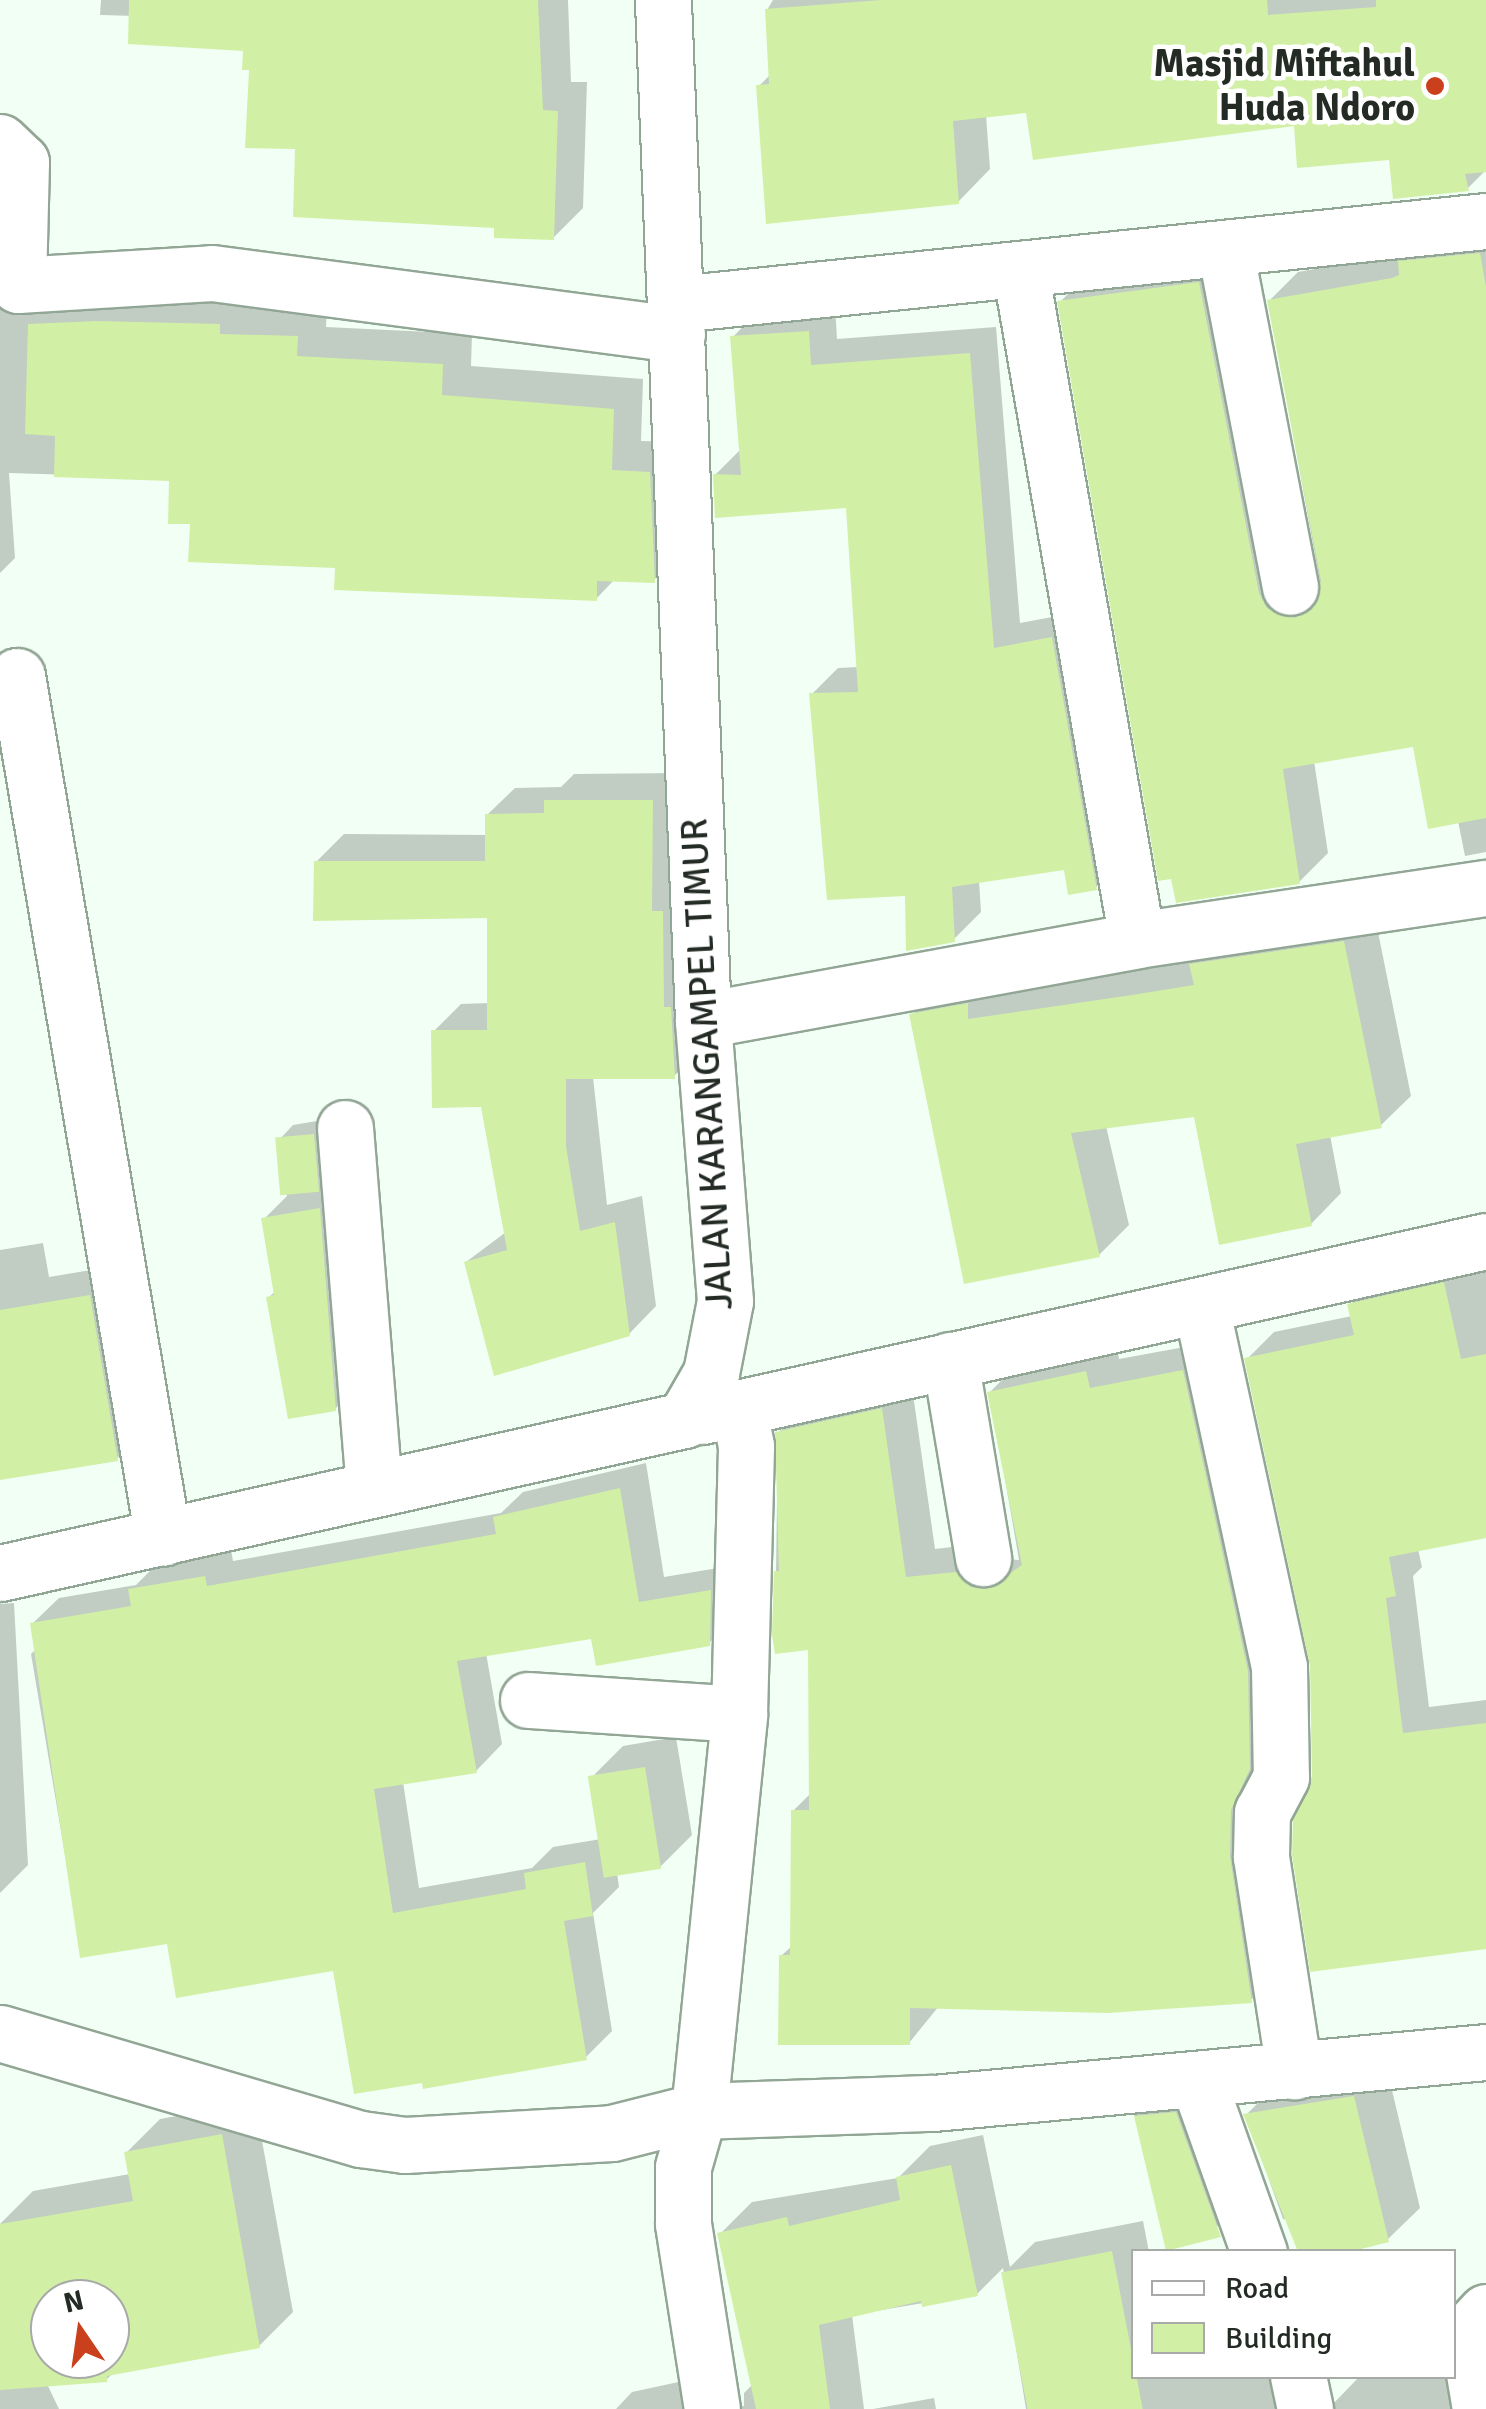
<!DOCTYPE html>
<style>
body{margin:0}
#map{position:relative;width:1486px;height:2409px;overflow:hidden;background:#f2fff4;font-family:Signika,sans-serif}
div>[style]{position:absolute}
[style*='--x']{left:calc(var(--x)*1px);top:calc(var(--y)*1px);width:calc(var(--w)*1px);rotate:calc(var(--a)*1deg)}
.shadow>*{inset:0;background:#0003;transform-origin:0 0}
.building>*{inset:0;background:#d1f0a6;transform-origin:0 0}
.roads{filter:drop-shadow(2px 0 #92a695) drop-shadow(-2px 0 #92a695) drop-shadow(0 2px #92a695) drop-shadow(0 -2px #92a695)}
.minor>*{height:55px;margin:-27.5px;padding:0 27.5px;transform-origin:27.5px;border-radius:27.5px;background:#fff}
.dots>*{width:28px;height:28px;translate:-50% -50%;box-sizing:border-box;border:5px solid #fff;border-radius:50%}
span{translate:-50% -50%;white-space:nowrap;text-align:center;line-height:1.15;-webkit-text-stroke:9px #fff;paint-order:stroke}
.poi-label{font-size:38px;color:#232b24;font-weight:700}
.right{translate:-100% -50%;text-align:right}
.street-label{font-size:38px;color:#232b24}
.legend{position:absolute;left:1131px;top:2249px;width:325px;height:130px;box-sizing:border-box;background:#fff;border:2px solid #a7aaa7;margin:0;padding:12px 18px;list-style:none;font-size:30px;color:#232b24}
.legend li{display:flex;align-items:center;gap:20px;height:50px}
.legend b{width:50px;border:2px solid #a7aaa7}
.north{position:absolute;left:30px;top:2279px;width:100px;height:100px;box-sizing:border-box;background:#fff;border:2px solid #a7aaa7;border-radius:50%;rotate:347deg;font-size:28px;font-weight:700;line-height:40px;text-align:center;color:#232b24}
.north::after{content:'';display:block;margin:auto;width:35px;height:45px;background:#ca401c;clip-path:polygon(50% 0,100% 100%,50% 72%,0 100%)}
</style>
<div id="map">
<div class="shadow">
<i style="clip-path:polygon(101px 0,568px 0,571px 82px,587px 82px,583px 208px,553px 238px,497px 226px,297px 147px,246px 49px,208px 18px,100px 15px)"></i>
<i style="clip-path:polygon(773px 0,1486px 0,1486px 170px,1467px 189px,1296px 123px,1028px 110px,986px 115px,990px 169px,958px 202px,759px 86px,771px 74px,767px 10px)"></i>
<i style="clip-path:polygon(1486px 228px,1486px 852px,1465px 856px,1458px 821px,1415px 745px,1314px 761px,1328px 853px,1299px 882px,1060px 302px,1089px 273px,1228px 254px,1296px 580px,1321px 588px,1269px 301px,1298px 272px,1411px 252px)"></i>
<i style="clip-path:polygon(0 293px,249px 294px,327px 306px,326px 327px,472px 334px,471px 366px,643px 379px,641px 441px,680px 442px,684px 550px,654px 580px,615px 579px,596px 599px,337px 566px,193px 522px,171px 478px,9px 473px,15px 558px,0 573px)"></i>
<i style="clip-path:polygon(835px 305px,837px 339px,996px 327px,1020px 623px,1079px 612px,1122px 861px,1095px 888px,1067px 867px,979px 881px,981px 912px,954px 939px,907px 894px,812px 694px,838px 668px,859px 667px,849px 505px,715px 475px,742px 448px,733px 337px,759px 310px)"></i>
<i style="clip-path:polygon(679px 773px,701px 1049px,674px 1076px,593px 1077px,607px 1205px,642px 1196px,656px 1306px,629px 1334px,466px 1262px,506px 1232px,483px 1105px,434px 1031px,461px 1004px,490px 1003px,490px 915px,316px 862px,344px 834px,488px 835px,487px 815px,515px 788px,561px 787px,574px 774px)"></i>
<i style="clip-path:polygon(1374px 912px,1411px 1096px,1380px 1126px,1330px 1135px,1341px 1193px,1311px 1224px,1196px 1114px,1106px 1126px,1129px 1225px,1099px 1255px,912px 1015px,942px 984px,998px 990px,1164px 966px,1196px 961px,1222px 934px)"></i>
<i style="clip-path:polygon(329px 1119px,334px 1174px,321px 1187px,346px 1183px,362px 1382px,335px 1409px,269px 1297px,276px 1291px,264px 1219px,287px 1196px,278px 1141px,293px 1125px)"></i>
<i style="clip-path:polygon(43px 1243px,49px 1277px,121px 1265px,149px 1427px,117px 1458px,0 1479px,0 1250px)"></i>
<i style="clip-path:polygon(1486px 1253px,1486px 1535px,1418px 1549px,1422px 1567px,1413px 1576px,1429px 1707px,1486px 1700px,1486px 1948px,1315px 1777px,1313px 1666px,1247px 1359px,1274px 1332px,1352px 1316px,1350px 1305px,1377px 1278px)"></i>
<i style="clip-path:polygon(1212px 1342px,1277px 1640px,1280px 1971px,1251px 2000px,939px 2006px,909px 2043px,781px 1956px,793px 1945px,793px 1811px,811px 1793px,811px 1647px,776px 1572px,778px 1433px,808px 1403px,911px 1380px,935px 1549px,986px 1543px,1001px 1558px,1019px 1560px,990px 1392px,1019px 1363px,1116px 1343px,1119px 1359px)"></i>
<i style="clip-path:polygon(646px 1463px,664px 1577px,736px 1565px,735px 1617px,708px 1644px,593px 1636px,486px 1653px,502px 1744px,476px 1771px,403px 1782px,419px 1888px,532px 1868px,553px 1847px,601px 1839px,591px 1778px,623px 1746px,676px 1737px,692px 1835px,660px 1867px,617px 1873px,619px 1887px,593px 1913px,612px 2031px,586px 2057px,335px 1968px,169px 1941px,82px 1955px,31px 1654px,36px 1649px,32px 1624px,59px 1598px,136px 1585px,158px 1563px,231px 1550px,233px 1561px,501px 1513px,523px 1492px)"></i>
<i style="clip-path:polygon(14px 1603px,28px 1865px,0 1893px,0 1604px)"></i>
<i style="clip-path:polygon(1386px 2065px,1420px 2208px,1388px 2239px,1283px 2219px,1246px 2115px,1277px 2084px)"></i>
<i style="left:1168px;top:2085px;width:144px;height:45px;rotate:55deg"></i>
<i style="clip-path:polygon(evenodd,255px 2102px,293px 2312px,259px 2346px,114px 2372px,106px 2380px,47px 2384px,59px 2409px,0 2409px,0 2224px,33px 2191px,130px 2174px,126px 2153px,160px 2119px,255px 2102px,50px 2299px,110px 2299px,110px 2359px,50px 2359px,50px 2299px)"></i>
<i style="clip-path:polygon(983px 2135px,1010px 2267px,1035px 2242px,1143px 2221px,1149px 2252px,1134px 2252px,1134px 2376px,1282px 2376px,1329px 2408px,1360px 2376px,1454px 2376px,1486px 2409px,1026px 2409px,1003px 2268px,977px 2294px,852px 2315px,864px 2409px,616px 2409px,632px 2392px,711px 2375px,732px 2407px,744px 2406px,744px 2393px,753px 2384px,720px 2234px,752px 2202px,898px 2178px,930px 2146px)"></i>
<i style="clip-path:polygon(934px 2398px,936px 2409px,873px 2409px)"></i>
</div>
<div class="building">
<i style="clip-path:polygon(129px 0,538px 0,543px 110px,558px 111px,554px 240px,494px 238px,494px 228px,293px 217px,295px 149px,245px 148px,249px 70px,242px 70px,243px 51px,128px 44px)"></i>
<i style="clip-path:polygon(881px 0,1267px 0,1268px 15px,1376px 7px,1376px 0,1486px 0,1486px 172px,1465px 174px,1469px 191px,1393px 199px,1389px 160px,1297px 168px,1294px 126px,1033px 160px,1026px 113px,953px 121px,959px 204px,766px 224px,756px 85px,769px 84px,765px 9px)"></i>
<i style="clip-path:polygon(1480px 253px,1486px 287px,1486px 818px,1428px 829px,1413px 747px,1283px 769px,1300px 884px,1176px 903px,1171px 879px,1158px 881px,1057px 301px,1199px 282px,1259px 593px,1267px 608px,1295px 618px,1311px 610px,1321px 581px,1267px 300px,1392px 278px,1399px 275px,1398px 261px)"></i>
<i style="clip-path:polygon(97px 321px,220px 324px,220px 334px,298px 336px,297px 356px,443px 364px,442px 395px,614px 409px,612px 470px,650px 472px,655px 583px,597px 581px,597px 601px,334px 590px,335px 568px,188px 562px,190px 524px,168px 524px,169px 481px,54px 477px,55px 436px,25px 434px,28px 324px)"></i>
<i style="clip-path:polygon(809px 331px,811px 365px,970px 353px,994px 648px,1052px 637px,1097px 890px,1068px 895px,1064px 870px,952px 887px,955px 942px,906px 951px,905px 896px,827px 900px,809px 693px,858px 692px,846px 508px,715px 518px,713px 474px,741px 475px,730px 336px)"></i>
<i style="clip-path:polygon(544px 800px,653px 800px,652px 911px,663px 911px,664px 1007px,671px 1007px,675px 1079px,566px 1079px,566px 1146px,580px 1231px,615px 1222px,630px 1336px,494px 1376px,464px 1262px,507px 1250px,481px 1107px,432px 1108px,431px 1030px,487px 1030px,487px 918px,313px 921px,314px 861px,485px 861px,485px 814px,544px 813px)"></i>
<i style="clip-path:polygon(1344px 941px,1382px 1128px,1296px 1144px,1312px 1226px,1219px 1245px,1194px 1117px,1071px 1133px,1100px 1257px,964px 1284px,909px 1014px,968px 1003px,968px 1019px,1132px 995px,1194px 985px,1189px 964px)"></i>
<i style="left:314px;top:1134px;width:58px;height:39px;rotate:85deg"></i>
<i style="clip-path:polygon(320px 1208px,336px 1411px,288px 1419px,266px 1297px,274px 1295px,261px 1218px)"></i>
<i style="clip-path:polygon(1444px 1282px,1461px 1359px,1486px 1354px,1486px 1538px,1389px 1557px,1396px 1596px,1386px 1598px,1403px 1733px,1486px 1723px,1486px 1949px,1310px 1972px,1292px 1855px,1293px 1820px,1312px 1776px,1310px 1666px,1244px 1358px,1354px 1335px,1347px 1304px)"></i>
<i style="clip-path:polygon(90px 1295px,118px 1461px,0 1480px,0 1310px)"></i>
<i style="clip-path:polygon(1183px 1370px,1248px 1671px,1250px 1769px,1231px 1810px,1230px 1856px,1252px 2003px,1108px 2013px,910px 2008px,910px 2045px,778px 2045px,779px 1955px,790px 1955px,791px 1810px,809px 1810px,808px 1650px,775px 1654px,772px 1635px,774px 1571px,779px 1571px,775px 1432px,882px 1408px,906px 1577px,956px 1572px,971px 1587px,987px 1589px,1022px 1565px,987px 1392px,1086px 1371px,1090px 1388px)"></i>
<i style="clip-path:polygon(620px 1488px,639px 1602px,711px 1590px,710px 1646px,596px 1666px,591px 1639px,457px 1661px,477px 1773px,374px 1789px,393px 1913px,526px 1889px,524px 1873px,585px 1862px,593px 1916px,564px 1921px,587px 2060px,423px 2089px,422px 2083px,354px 2094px,333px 1971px,176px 1998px,167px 1944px,80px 1958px,30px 1623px,131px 1606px,128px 1589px,205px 1576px,207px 1586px,496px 1534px,493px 1517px)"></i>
<i style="left:645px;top:1767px;width:103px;height:58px;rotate:81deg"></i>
<i style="clip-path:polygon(1354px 2096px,1389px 2242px,1349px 2252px,1298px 2252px,1243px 2114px)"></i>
<i style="clip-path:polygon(1176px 2112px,1221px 2237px,1166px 2251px,1134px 2116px)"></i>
<i style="clip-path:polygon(evenodd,222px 2134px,260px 2348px,107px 2376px,107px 2382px,0 2390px,0 2224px,133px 2201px,124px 2152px,222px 2134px,50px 2299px,110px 2299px,110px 2359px,50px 2359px,50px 2299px)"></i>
<i style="clip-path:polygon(951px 2165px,978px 2296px,922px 2307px,921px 2301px,819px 2325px,830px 2409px,756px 2409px,717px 2233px,787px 2217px,789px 2226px,900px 2200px,896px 2177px)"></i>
<i style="left:1112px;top:2251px;width:161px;height:113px;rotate:79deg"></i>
</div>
<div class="roads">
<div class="minor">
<i style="--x:0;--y:142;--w:29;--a:44"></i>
<i style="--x:21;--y:162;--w:123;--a:91.4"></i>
<i style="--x:18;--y:285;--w:194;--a:-3.5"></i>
<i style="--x:212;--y:273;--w:469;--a:7.5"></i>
<i style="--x:1225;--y:249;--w:344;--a:79.1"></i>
<i style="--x:1020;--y:269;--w:681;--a:80.11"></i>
<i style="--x:677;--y:304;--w:813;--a:-5.86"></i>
<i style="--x:17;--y:676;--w:874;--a:80.39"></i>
<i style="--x:703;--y:1020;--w:441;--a:-10.4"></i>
<i style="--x:1137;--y:940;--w:353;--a:-8.5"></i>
<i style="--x:345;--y:1128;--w:361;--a:85.4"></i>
<i style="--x:1201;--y:1306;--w:369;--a:77.8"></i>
<i style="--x:1279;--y:1667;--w:110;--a:89"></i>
<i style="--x:1281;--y:1777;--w:40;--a:118"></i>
<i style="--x:1262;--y:1812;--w:45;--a:91.3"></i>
<i style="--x:1261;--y:1857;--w:217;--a:81.2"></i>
<i style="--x:950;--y:1360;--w:201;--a:80.5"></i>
<i style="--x:702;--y:1416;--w:803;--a:-12.58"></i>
<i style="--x:0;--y:1573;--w:701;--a:-12.61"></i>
<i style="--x:684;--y:1420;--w:54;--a:-60.1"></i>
<i style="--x:711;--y:1373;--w:73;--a:-79"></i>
<i style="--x:725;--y:1301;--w:282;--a:-94.5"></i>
<i style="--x:703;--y:1020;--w:1021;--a:-92.25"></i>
<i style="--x:528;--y:1700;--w:211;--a:3.8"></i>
<i style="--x:0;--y:2033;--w:376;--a:16.4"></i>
<i style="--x:361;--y:2139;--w:44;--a:7.8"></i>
<i style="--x:405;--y:2145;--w:207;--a:-3.3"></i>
<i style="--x:612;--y:2133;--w:90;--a:-14.2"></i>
<i style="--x:699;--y:2111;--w:234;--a:-2"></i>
<i style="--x:933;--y:2103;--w:555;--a:-5.27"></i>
<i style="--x:1198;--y:2081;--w:182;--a:70.4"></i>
<i style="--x:1298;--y:2376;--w:34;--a:78"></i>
<i style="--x:712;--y:2409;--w:188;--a:-98.9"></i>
<i style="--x:683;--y:2223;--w:56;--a:-90"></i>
<i style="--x:683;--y:2167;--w:58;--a:-74.1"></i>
<i style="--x:699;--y:2111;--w:399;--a:-84.2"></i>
<i style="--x:739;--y:1714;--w:268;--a:-88.5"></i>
<i style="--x:746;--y:1446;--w:38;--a:-101"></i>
<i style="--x:1480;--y:2409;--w:54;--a:-99.6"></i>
<i style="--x:1471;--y:2356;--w:30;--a:-86"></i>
<i style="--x:1473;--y:2326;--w:19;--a:-47"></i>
</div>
</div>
<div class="dots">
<i style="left:1435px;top:86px;background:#ca401c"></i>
</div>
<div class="poi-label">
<span class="right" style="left:1415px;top:86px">Masjid Miftahul<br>Huda Ndoro</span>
</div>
<div class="street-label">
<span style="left:707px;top:1064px;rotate:-93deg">JALAN KARANGAMPEL TIMUR</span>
</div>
<ul class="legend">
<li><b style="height:12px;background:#fff"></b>Road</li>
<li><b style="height:28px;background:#d1f0a6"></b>Building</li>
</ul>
<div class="north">N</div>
</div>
